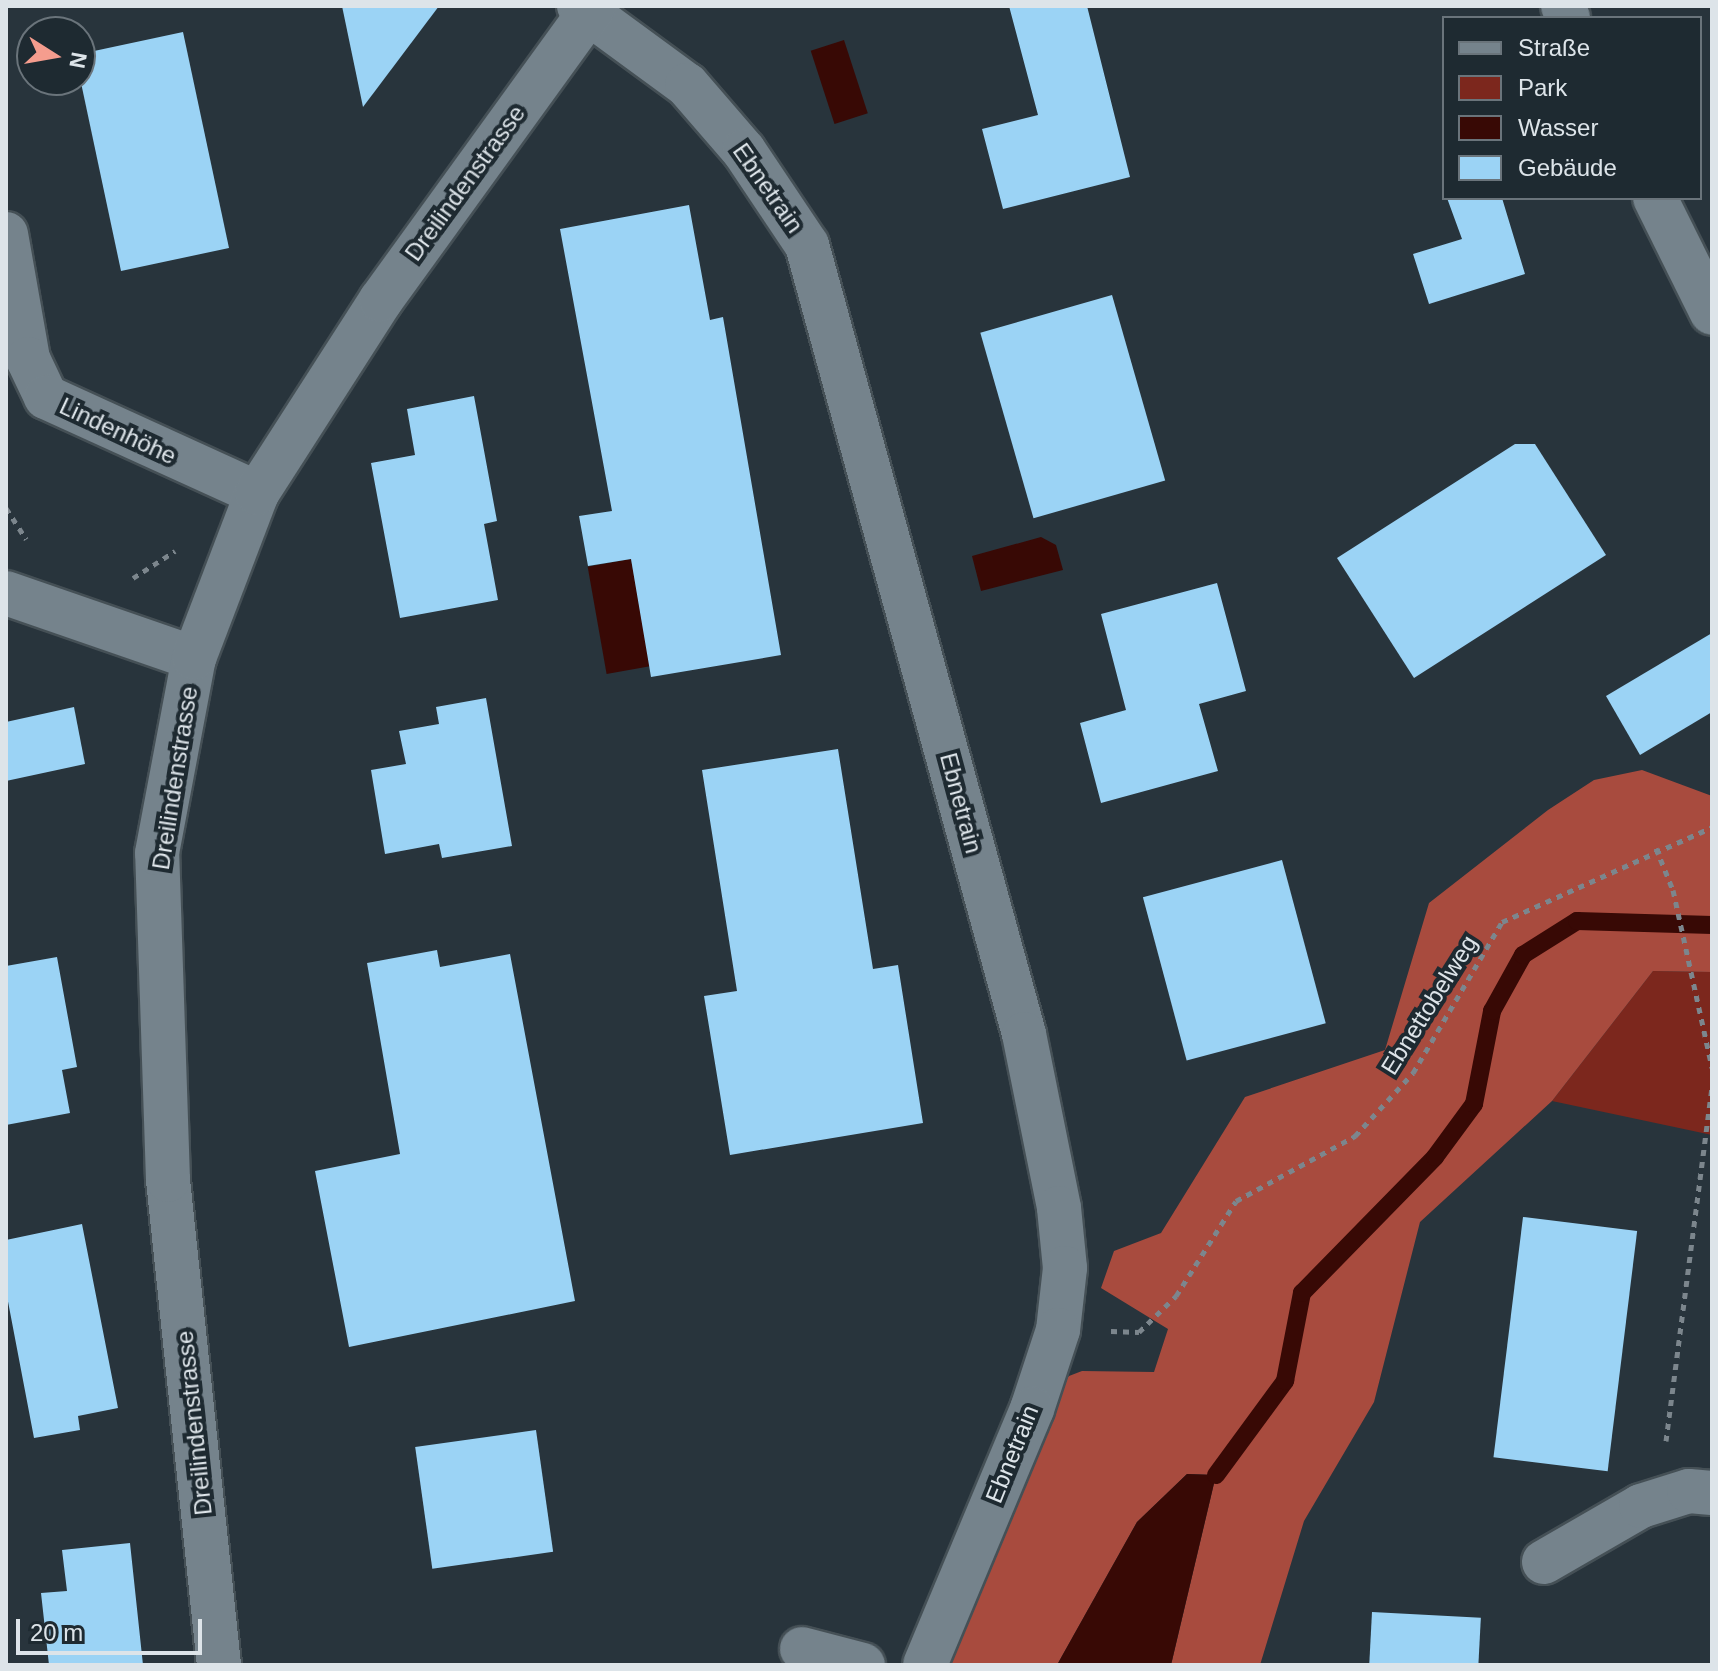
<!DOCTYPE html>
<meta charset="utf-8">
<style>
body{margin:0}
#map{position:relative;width:1718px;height:1671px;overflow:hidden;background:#28343c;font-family:Arial,sans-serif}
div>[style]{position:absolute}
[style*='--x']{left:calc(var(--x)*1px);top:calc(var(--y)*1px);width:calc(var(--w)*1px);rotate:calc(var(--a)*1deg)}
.green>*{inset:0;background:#7c271d}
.forest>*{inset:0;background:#a84b3e}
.water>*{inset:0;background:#380905;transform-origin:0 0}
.stream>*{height:18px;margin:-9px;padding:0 9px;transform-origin:9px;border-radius:9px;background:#380905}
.building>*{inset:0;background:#9bd3f5;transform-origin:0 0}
.path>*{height:5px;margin-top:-2.5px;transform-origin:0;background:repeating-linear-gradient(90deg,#7c868d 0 6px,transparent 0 12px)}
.roads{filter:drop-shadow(2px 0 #455056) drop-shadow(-2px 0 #455056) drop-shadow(0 2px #455056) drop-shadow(0 -2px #455056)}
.minor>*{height:44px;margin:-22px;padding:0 22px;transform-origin:22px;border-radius:22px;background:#75838c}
span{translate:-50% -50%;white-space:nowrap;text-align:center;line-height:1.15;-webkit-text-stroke:8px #1e2a31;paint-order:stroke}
.street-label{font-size:24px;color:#dde4e9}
.frame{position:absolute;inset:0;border:8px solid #dde4e9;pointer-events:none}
.legend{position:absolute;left:1442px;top:16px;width:260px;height:184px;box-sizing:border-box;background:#1e2a31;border:2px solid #6a747b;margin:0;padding:10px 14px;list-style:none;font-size:24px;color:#dde4e9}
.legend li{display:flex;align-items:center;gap:16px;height:40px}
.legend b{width:40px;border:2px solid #6a747b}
.north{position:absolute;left:16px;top:16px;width:80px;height:80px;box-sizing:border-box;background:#1e2a31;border:2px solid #6a747b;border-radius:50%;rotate:101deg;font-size:22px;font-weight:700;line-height:32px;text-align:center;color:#dde4e9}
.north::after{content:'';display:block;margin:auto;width:28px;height:36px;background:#f59d8e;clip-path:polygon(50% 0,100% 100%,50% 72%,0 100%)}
.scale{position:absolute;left:16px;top:1619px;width:186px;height:36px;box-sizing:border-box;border:4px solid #dde4e9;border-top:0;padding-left:10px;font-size:24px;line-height:28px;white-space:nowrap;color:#dde4e9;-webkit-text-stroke:6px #1e2a31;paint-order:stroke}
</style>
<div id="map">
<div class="green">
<i style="clip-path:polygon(1653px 971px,1712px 972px,1712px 1135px,1552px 1101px)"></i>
</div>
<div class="forest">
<i style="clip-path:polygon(1642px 770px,1712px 796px,1712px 972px,1653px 971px,1552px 1101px,1420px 1222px,1374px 1402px,1304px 1521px,1260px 1665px,1171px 1665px,1216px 1475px,1187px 1474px,1137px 1522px,1057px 1665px,942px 1665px,1052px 1396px,1069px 1376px,1082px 1371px,1154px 1372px,1168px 1329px,1101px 1288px,1114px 1251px,1161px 1233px,1245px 1097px,1385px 1050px,1429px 903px,1548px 810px,1594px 780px)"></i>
</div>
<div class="water">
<i style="left:844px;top:40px;width:77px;height:35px;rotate:72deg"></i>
<i style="clip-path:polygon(1041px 537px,1056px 545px,1063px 570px,981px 591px,972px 556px)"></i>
<i style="left:631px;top:559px;width:109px;height:44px;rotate:80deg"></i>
<i style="clip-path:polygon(1187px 1474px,1216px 1475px,1171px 1665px,1057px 1665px,1137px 1522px)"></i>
</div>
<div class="stream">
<i style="--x:1216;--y:1475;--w:117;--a:-53.7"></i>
<i style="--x:1285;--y:1381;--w:90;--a:-79.1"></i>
<i style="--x:1302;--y:1293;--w:190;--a:-45.6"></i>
<i style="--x:1435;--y:1157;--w:66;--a:-53.7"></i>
<i style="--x:1474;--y:1104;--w:95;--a:-79"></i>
<i style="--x:1492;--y:1011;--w:64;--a:-61"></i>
<i style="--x:1523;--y:955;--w:64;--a:-32.2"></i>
<i style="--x:1577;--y:921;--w:135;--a:1.7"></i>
</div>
<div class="building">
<i style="clip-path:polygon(342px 6px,439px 6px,363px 107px)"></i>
<i style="clip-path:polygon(1009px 6px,1087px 6px,1130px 177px,1003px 209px,982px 129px,1038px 115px)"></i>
<i style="clip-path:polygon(183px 32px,229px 248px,121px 271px,80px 78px,80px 54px)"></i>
<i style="clip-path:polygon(1447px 198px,1502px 198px,1525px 274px,1429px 304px,1413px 254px,1462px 239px)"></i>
<i style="clip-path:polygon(689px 205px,710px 320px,723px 317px,781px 655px,651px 677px,631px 559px,588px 566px,579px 516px,612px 511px,560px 229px)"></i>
<i style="left:1112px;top:295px;width:193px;height:137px;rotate:74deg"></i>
<i style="clip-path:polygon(474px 396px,497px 521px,484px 524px,498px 600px,400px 618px,371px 463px,415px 455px,407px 409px)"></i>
<i style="clip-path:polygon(1515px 444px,1535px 444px,1606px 555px,1414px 678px,1337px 558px)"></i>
<i style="clip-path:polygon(1217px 583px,1246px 691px,1199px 704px,1218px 771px,1101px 803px,1080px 723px,1126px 710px,1101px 614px)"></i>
<i style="clip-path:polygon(1712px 633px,1712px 712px,1640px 755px,1606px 696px)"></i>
<i style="clip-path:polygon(486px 698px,512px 846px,442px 858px,439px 844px,385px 854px,371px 770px,406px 764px,399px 731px,439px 724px,436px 707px)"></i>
<i style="clip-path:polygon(74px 707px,85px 764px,6px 781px,6px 722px)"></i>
<i style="clip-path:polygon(838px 749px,873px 969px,898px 965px,923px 1123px,730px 1155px,704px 996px,737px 991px,702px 770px)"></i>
<i style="left:1282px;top:860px;width:169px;height:144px;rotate:75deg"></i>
<i style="clip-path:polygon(437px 950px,440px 967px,510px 954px,575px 1301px,349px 1347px,315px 1171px,400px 1154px,367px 963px)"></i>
<i style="clip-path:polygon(57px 957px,77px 1067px,62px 1070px,70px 1113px,6px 1125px,6px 966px)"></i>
<i style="left:1523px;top:1217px;width:115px;height:242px;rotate:7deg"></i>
<i style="clip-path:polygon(82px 1224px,118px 1408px,78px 1416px,80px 1430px,34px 1438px,6px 1291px,6px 1240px)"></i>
<i style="left:536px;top:1430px;width:123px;height:122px;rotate:82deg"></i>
<i style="clip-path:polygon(130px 1543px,143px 1665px,49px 1665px,41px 1593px,67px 1591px,62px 1550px)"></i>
<i style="left:1372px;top:1612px;width:109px;height:53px;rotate:3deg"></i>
</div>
<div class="path">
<i style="--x:6;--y:508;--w:37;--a:57"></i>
<i style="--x:133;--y:578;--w:50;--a:-32.7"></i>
<i style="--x:1656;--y:848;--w:45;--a:68"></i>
<i style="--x:1673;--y:890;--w:182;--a:77.6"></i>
<i style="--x:1111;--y:1331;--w:28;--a:2"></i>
<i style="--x:1139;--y:1332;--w:52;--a:-44.2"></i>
<i style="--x:1176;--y:1296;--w:112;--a:-57.7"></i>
<i style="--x:1236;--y:1201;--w:136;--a:-28.6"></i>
<i style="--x:1355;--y:1136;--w:86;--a:-47.4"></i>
<i style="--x:1413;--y:1073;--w:175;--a:-59.5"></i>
<i style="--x:1502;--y:922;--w:230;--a:-24.3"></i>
<i style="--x:1666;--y:1441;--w:359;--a:-82.6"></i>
</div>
<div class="roads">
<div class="minor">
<i style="--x:579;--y:6;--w:134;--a:36.2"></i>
<i style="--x:687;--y:85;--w:87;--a:49.2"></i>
<i style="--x:744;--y:151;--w:113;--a:56.2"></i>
<i style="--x:807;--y:245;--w:818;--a:74.62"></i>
<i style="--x:1024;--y:1034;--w:177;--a:78.6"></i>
<i style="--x:1059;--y:1208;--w:60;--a:84.3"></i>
<i style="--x:1065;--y:1268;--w:62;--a:96.4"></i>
<i style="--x:1058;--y:1330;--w:83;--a:108.2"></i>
<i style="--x:1032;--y:1409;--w:277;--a:112.7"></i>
<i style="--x:1563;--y:6;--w:13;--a:67"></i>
<i style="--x:1655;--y:198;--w:128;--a:63.6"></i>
<i style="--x:6;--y:234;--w:127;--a:80"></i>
<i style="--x:28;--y:359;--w:42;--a:64.7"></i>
<i style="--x:46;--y:397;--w:232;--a:24.5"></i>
<i style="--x:6;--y:593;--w:199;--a:19.1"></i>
<i style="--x:1544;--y:1562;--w:112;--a:-30"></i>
<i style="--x:1641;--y:1506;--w:50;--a:-17.4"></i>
<i style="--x:1689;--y:1491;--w:23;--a:5"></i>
<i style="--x:802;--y:1649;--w:63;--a:14.7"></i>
<i style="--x:219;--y:1665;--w:488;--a:-96"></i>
<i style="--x:168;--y:1180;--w:327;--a:-91.9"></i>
<i style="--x:157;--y:853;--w:198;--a:-79.3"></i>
<i style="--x:194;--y:658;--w:177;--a:-69.1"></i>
<i style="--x:257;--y:493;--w:229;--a:-57.3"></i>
<i style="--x:381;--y:300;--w:363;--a:-54.1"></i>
</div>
</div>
<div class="street-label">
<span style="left:465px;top:183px;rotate:-54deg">Dreilindenstrasse</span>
<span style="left:768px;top:188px;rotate:55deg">Ebnetrain</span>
<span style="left:118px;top:431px;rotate:25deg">Lindenhöhe</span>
<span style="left:175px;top:778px;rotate:-81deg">Dreilindenstrasse</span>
<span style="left:961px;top:803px;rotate:75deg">Ebnetrain</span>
<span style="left:1429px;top:1005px;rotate:-58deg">Ebnettobelweg</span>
<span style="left:194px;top:1423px;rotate:-96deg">Dreilindenstrasse</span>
<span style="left:1012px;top:1454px;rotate:-68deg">Ebnetrain</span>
</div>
<div class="frame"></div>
<ul class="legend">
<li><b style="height:10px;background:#75838c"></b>Straße</li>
<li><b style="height:22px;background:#7c271d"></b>Park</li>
<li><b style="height:22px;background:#380905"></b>Wasser</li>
<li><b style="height:22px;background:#9bd3f5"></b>Gebäude</li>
</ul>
<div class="north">N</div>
<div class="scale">20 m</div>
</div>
